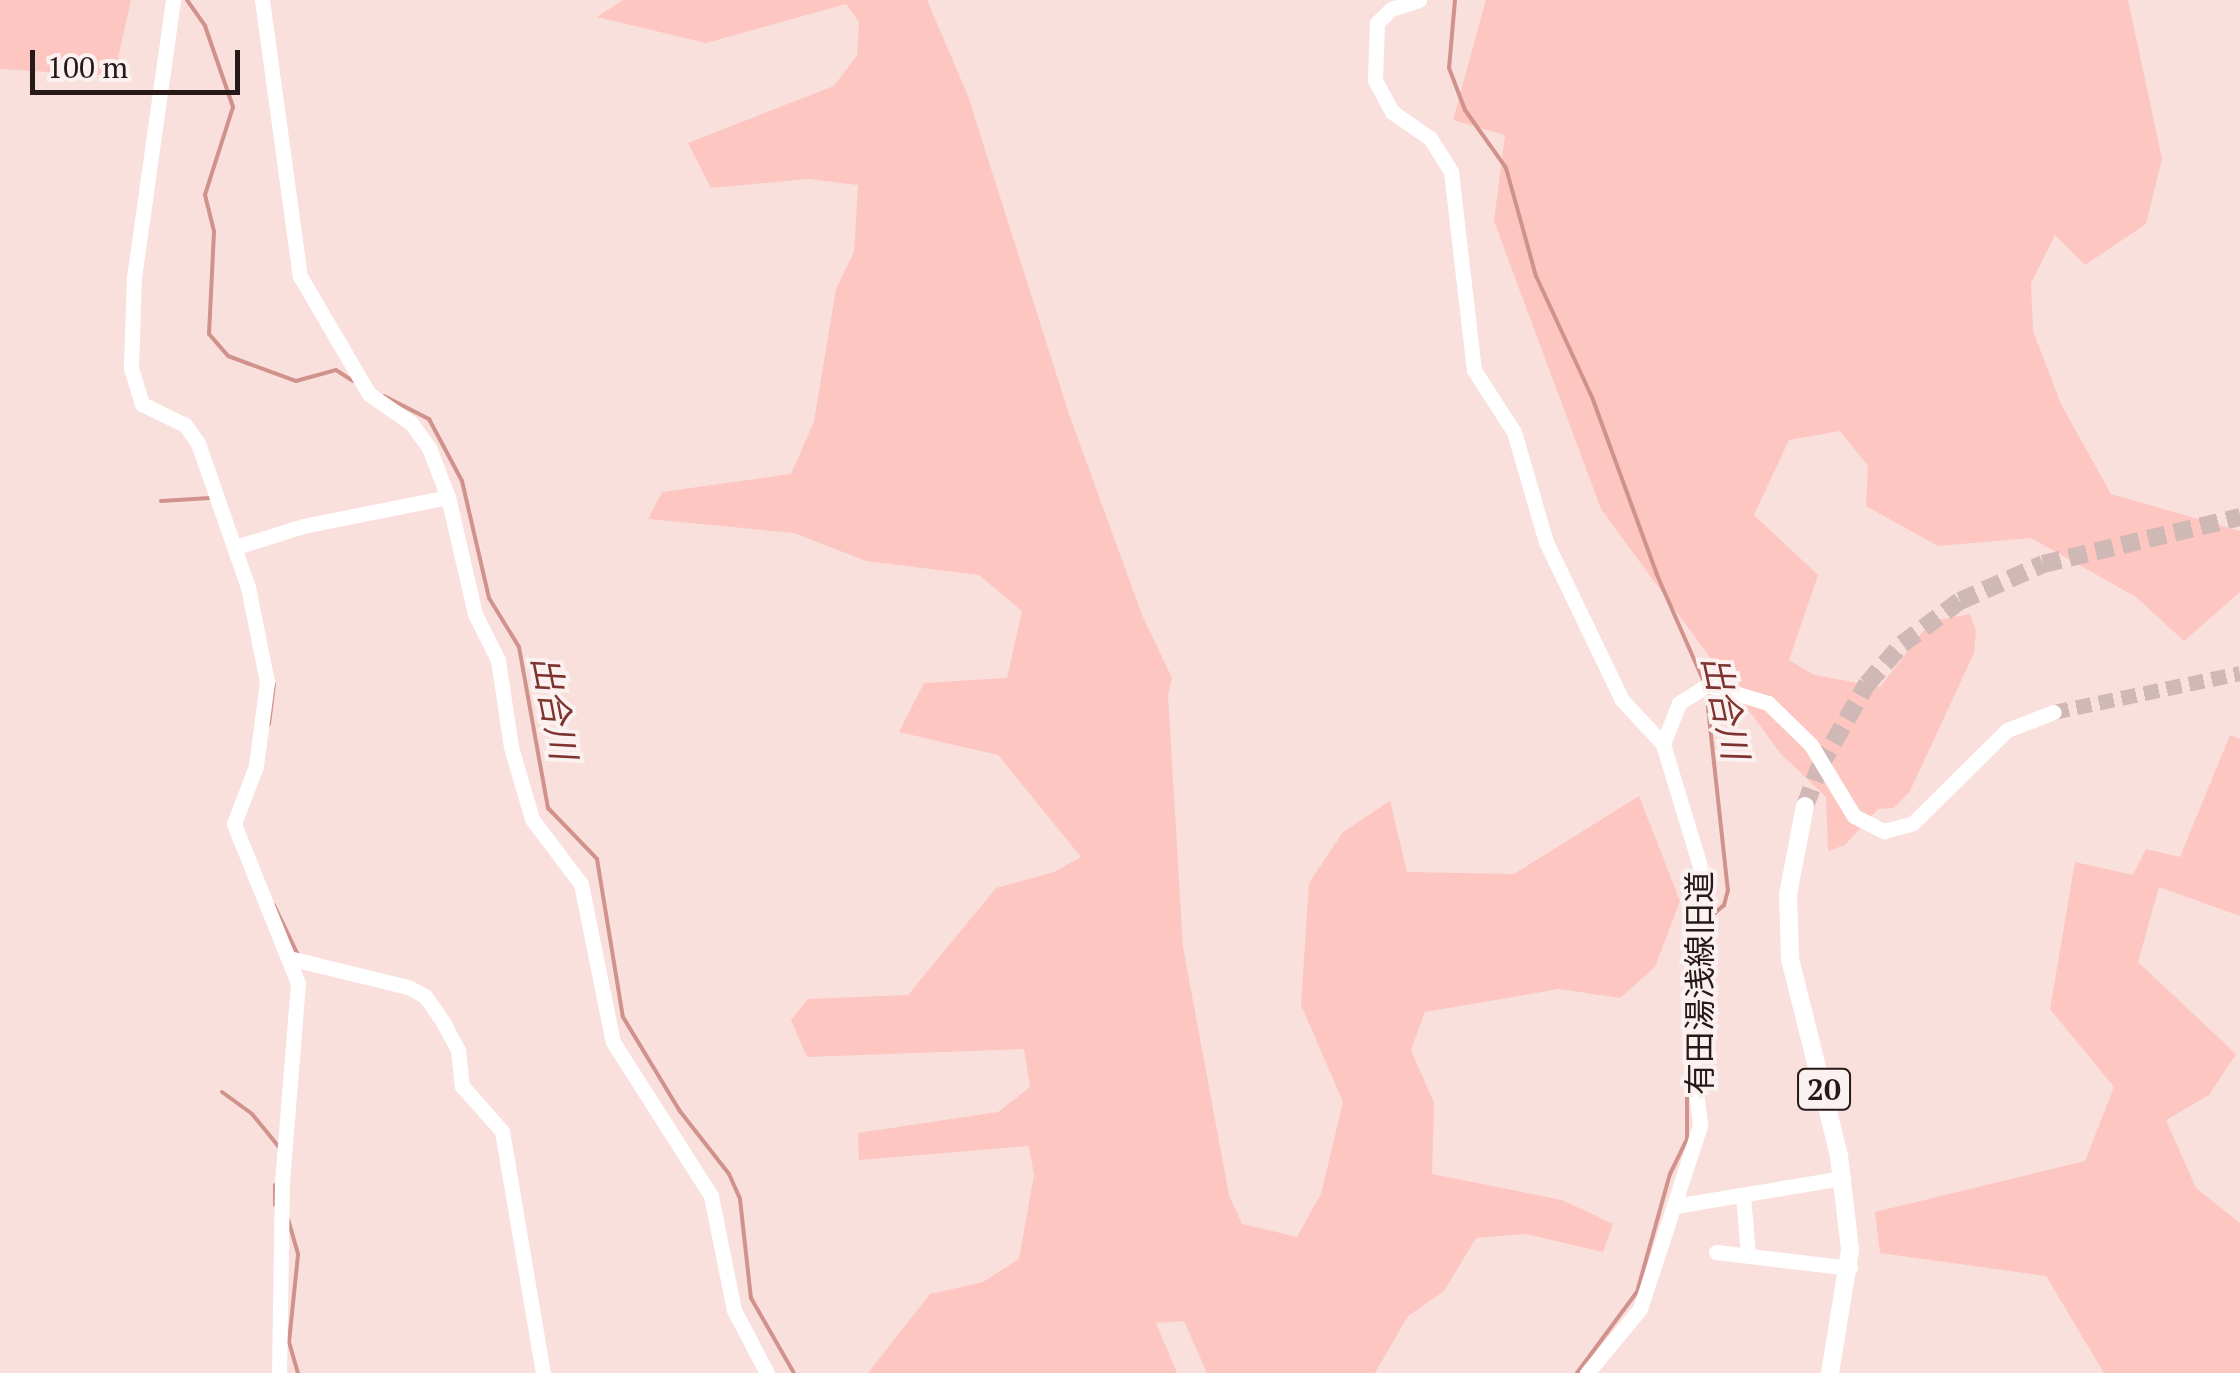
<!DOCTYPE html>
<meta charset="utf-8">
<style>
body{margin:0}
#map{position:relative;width:2240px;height:1373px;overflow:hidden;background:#f9e0dd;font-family:"PT Serif","Noto Sans JP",serif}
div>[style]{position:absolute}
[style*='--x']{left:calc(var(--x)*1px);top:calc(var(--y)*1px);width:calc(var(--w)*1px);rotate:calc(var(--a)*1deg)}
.green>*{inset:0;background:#fdc6c0}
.stream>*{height:4px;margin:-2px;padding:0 2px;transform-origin:2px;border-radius:2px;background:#d0928b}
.minor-tunnel>*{height:15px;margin-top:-7.5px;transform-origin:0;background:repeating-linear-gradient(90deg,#cfb8b5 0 15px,transparent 0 23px)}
.major-tunnel>*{height:18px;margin-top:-9px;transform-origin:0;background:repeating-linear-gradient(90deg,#cfb8b5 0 18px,transparent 0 27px)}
.minor>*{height:15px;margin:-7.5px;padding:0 7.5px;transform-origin:7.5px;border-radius:7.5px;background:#fff}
.major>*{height:18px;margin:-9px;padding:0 9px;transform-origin:9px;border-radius:9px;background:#fff}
span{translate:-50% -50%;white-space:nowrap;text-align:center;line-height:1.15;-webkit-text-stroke:8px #faf1f0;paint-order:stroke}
.shield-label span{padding:2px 8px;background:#faf1f0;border:2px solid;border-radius:8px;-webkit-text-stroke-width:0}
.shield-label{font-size:30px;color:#271917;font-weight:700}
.street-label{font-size:32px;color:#271917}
.water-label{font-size:35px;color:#7e332e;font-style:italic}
.scale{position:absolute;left:30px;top:50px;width:210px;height:45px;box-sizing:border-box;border:5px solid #271917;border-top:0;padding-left:12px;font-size:30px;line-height:35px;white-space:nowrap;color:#271917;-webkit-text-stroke:8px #faf1f0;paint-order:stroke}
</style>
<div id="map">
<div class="green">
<i style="clip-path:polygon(0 0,131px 0,114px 76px,0 69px)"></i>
<i style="clip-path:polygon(623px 0,927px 0,968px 96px,1069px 414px,1142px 615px,1172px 678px,1168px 696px,1183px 947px,1229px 1195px,1242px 1224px,1297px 1237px,1321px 1194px,1343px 1102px,1301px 1005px,1309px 883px,1343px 832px,1390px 801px,1407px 872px,1514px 874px,1639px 796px,1680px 901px,1655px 967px,1620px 998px,1559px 989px,1425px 1012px,1411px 1050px,1434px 1103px,1432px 1174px,1562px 1200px,1613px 1224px,1603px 1252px,1526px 1234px,1476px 1238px,1444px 1291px,1408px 1316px,1375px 1373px,1207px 1373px,1184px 1321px,1156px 1323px,1177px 1373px,868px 1373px,930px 1294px,983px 1282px,1019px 1259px,1034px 1175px,1029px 1146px,859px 1160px,858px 1133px,998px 1112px,1030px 1087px,1024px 1049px,807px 1057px,791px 1020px,808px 999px,908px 995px,996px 888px,1054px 872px,1081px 857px,998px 755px,899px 732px,924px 683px,1007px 678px,1022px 611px,979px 575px,866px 561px,794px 533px,648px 519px,662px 492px,791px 474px,814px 422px,836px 289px,854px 252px,858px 185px,808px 179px,711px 188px,688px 143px,834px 86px,857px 55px,859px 22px,846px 4px,706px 43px,597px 17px)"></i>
<i style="clip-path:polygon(1486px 0,2128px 0,2162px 159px,2146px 224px,2085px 265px,2055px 235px,2031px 283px,2033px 331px,2061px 404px,2111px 494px,2240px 531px,2240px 592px,2184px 641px,2136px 597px,2031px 538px,1938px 546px,1866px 506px,1868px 466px,1840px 431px,1789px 440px,1754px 515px,1818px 575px,1789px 660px,1814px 675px,1880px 687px,1931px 621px,1970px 614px,1976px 631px,1974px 653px,1910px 791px,1894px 808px,1878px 809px,1845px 845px,1828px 851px,1826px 797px,1781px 754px,1601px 509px,1494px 221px,1505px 135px,1453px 120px)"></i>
<i style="clip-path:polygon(2230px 735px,2240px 739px,2240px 916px,2159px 887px,2138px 962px,2236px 1054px,2209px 1095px,2166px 1120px,2196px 1188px,2240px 1223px,2240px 1373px,2104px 1373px,2046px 1276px,1880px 1253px,1875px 1212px,2085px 1161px,2114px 1087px,2050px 1009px,2075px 862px,2133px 875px,2146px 849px,2180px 857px)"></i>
</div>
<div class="stream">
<i style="--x:187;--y:0;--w:32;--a:55"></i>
<i style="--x:205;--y:26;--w:86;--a:70.9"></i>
<i style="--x:233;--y:107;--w:92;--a:107.7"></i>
<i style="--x:205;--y:195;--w:38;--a:76"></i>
<i style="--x:214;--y:232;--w:102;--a:92.8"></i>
<i style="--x:209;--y:334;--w:29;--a:49"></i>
<i style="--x:228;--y:356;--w:72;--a:20.2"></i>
<i style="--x:296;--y:381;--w:41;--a:-15.4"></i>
<i style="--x:336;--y:370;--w:20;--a:33"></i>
<i style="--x:1455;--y:0;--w:68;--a:95"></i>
<i style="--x:1449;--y:68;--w:45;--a:69.1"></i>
<i style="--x:1465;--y:110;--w:71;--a:54.7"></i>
<i style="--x:1506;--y:168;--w:112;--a:74.5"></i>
<i style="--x:1536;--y:276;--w:133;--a:65.2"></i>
<i style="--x:1592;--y:397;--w:189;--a:69.9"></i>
<i style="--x:1657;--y:575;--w:115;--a:66.3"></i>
<i style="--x:384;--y:396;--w:51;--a:27.1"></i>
<i style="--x:429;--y:419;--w:70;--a:62"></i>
<i style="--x:462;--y:481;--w:120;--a:77"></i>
<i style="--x:489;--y:598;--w:57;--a:58.5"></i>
<i style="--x:519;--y:647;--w:164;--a:79.8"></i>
<i style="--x:548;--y:808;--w:71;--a:46.1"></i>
<i style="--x:597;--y:859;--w:160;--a:80.7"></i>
<i style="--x:623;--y:1017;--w:109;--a:58.9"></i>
<i style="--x:679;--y:1110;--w:81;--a:52"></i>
<i style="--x:729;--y:1174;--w:27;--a:66"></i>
<i style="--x:740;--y:1199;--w:100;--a:83.7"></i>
<i style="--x:751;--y:1298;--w:86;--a:60.2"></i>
<i style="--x:161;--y:501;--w:49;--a:-3.5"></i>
<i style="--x:1706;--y:689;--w:202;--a:83.8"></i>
<i style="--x:1728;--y:890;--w:16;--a:105"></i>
<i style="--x:1724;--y:905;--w:23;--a:139"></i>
<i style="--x:269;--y:724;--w:40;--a:-82.9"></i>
<i style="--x:274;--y:905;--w:55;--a:64.4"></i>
<i style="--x:222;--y:1092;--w:37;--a:36"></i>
<i style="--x:252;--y:1114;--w:43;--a:50.7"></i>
<i style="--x:275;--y:1205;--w:20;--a:-90"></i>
<i style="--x:288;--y:1219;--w:37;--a:74"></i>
<i style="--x:298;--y:1255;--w:87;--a:95.9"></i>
<i style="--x:289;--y:1342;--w:32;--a:74"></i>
<i style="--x:1577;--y:1373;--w:101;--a:-53.5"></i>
<i style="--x:1637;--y:1292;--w:123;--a:-74.4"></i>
<i style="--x:1670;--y:1174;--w:39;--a:-64"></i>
<i style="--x:1687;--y:1139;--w:94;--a:-90"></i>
</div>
<div class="minor-tunnel">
<i style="--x:2054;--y:712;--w:190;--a:-11.8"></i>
</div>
<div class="major-tunnel">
<i style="--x:1805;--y:806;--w:43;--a:-69.4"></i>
<i style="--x:1820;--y:766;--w:95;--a:-60.2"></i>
<i style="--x:1867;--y:684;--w:53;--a:-48.8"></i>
<i style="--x:1902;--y:644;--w:72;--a:-36.6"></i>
<i style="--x:1960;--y:601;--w:91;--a:-24"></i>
<i style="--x:2043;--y:564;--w:203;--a:-13.4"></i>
</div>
<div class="minor">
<i style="--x:173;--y:0;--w:279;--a:98"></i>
<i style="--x:134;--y:276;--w:92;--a:91.9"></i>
<i style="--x:131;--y:368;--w:38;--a:73"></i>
<i style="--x:142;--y:404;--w:48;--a:26"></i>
<i style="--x:185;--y:425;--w:22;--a:54"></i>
<i style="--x:198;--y:443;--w:152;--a:70.9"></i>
<i style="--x:248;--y:587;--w:97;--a:78.7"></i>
<i style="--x:267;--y:682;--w:85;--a:97.5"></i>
<i style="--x:256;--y:766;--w:62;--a:110.8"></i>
<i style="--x:234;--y:824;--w:171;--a:68.1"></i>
<i style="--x:298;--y:983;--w:201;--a:94.6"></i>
<i style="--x:282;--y:1183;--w:190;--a:90.9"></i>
<i style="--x:262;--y:0;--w:279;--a:82.2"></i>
<i style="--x:300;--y:276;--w:137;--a:59.7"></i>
<i style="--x:369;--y:394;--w:51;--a:34.6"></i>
<i style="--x:411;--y:423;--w:31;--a:54"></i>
<i style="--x:429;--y:448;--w:53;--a:68.8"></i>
<i style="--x:448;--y:497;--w:120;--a:77"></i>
<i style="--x:475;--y:614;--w:51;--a:63.4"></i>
<i style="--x:498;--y:660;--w:88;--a:81.5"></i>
<i style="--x:511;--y:747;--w:75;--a:73.7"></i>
<i style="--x:532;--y:819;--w:81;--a:53"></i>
<i style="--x:581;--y:884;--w:161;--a:78.6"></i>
<i style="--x:613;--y:1042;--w:183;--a:57.5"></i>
<i style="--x:711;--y:1196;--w:116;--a:78.6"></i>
<i style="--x:734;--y:1310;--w:71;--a:62.4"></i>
<i style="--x:1419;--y:0;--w:29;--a:162"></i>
<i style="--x:1391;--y:9;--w:20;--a:135"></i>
<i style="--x:1377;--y:23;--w:57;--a:92"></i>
<i style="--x:1375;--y:80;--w:36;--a:62"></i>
<i style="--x:1392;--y:112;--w:46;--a:34.4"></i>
<i style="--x:1430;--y:138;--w:40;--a:58"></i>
<i style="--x:1451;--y:172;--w:199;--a:83.4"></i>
<i style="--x:1474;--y:370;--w:74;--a:57.2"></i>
<i style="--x:1514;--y:432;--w:115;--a:73.8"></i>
<i style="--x:1546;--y:542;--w:175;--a:64.3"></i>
<i style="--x:1622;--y:700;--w:60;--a:47"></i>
<i style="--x:236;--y:547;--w:70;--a:-17.4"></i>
<i style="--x:303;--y:526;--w:148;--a:-11.3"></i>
<i style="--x:293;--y:959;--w:118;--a:13.7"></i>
<i style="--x:408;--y:987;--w:19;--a:28"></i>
<i style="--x:425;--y:996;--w:32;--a:55"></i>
<i style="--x:443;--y:1022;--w:32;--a:62"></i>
<i style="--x:458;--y:1050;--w:36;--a:84"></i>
<i style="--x:462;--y:1086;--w:60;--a:48.4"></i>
<i style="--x:502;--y:1131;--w:245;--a:80.4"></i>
<i style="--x:1743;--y:1195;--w:59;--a:85.2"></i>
<i style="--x:1675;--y:1206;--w:170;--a:-9.5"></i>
<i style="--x:1716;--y:1252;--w:135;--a:6.8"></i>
<i style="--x:1587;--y:1373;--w:83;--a:-50.4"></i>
<i style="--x:1640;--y:1309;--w:194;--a:-71.9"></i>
<i style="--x:1700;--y:1125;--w:59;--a:-96.8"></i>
<i style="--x:1693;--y:1066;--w:190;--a:-87"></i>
<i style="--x:1703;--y:876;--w:138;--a:-106.9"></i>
<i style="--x:1663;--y:744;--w:44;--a:-68.7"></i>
<i style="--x:1679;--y:703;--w:34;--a:-32"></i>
<i style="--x:1708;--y:685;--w:63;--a:16.7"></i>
<i style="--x:1768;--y:703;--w:60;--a:44.3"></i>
<i style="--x:1811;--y:745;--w:83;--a:58.8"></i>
<i style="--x:1854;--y:816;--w:34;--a:27"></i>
<i style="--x:1884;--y:831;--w:30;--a:-15"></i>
<i style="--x:1913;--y:823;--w:132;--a:-44.7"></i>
<i style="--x:2007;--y:730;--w:50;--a:-21"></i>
</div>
<div class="major">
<i style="--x:1805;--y:806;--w:90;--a:100.9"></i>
<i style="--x:1788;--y:894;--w:65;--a:88.2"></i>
<i style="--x:1790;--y:959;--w:203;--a:76"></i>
<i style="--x:1839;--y:1156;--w:95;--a:83.3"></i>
<i style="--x:1850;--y:1250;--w:125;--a:99.2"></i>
</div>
<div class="shield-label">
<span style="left:1824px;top:1089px">20</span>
</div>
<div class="street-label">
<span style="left:1699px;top:983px;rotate:-90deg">有田湯浅線旧道</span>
</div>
<div class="water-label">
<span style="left:555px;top:707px;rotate:79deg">出合川</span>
<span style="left:1726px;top:707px;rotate:78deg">出合川</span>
</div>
<div class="scale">100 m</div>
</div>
